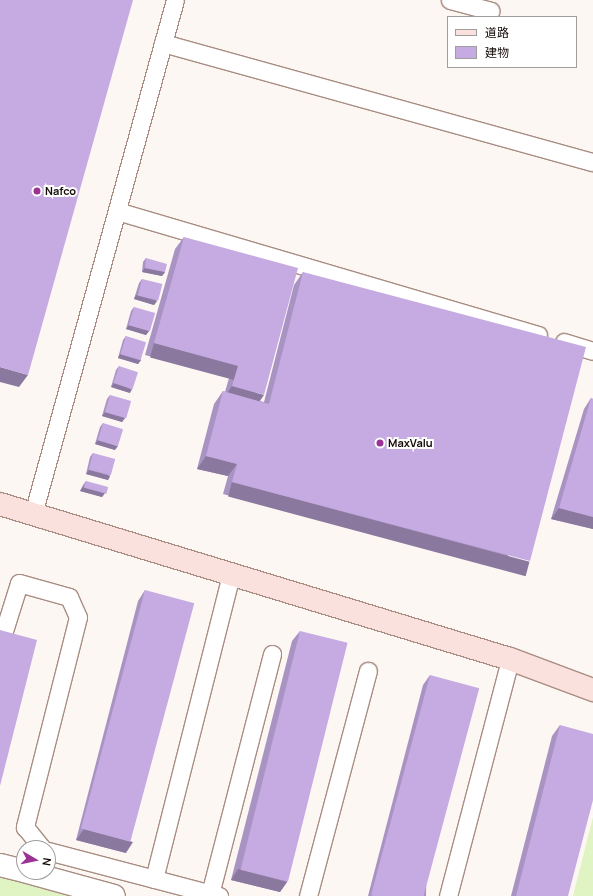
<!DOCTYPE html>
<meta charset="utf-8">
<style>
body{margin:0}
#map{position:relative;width:593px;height:896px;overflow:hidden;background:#fdf7f4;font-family:Manrope,"Noto Sans JP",sans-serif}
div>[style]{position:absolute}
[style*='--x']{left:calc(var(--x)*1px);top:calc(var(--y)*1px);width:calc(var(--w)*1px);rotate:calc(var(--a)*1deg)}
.green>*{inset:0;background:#e0f3c2}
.roads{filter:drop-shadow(1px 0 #a98d82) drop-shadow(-1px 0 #a98d82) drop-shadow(0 1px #a98d82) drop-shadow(0 -1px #a98d82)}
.lane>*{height:17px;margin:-8.5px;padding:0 8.5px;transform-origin:8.5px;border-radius:8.5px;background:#fff}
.street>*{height:22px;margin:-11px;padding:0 11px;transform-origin:11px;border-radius:11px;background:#fff}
.secondary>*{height:22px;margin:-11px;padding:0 11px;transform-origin:11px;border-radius:11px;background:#fae1de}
.wall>*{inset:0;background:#a993c2}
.shaded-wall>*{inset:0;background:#8a789e;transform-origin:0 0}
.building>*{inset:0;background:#c5abe1;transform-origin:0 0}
.dots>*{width:11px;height:11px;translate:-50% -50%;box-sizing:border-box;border:2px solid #fff;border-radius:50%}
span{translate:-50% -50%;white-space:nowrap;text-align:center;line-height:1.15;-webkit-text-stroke:4px #fff;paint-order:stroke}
.poi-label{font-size:11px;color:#150b08;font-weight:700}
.left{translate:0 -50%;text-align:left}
.legend{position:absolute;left:447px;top:16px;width:130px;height:52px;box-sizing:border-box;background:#fff;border:1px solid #a19d9c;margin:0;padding:5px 7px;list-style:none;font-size:12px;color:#150b08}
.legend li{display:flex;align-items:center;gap:8px;height:20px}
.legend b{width:20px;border:1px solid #a19d9c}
.north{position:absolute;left:16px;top:840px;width:40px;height:40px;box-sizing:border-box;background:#fff;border:1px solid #a19d9c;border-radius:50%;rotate:99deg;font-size:11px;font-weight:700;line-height:16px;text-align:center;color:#150b08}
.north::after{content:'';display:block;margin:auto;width:14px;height:18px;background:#9b3294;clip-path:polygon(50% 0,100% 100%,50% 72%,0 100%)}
</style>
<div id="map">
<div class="green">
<i style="clip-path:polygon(593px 817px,593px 896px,573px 896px)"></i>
<i style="clip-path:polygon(0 873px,81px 896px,0 896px)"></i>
</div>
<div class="roads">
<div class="lane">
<i style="--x:450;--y:0;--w:42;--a:15"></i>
<i style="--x:163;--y:43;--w:446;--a:15.5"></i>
<i style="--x:117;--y:211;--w:439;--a:16.4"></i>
<i style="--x:564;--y:342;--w:30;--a:17"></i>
<i style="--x:33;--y:514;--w:533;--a:-74.56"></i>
<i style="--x:4;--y:631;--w:50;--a:-72.6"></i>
<i style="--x:19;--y:583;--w:52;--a:15.6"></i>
<i style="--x:69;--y:597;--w:22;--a:66"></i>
<i style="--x:78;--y:617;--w:217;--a:104.2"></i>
<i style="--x:25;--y:827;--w:27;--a:51"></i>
<i style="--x:48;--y:851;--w:177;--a:14.7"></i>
<i style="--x:154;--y:879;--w:314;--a:-75.8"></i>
<i style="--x:210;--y:894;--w:248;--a:-75.5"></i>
<i style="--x:308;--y:896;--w:233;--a:-75.1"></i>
<i style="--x:448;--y:896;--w:245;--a:-75.3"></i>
</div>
<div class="street">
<i style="--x:0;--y:865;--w:25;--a:14"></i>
<i style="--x:27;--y:872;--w:90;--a:15.4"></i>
</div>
<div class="secondary">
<i style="--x:0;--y:504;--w:533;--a:16.91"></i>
<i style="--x:510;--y:659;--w:89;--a:20.5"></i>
</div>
</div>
<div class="wall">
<i style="clip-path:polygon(184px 237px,260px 401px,264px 402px,294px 285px,303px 272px,521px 573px,223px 494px,228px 476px,197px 469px,214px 404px,223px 391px,225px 392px,229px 378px,145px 355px,175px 249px)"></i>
<i style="clip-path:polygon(146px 258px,165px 272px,162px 276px,142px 272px,143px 262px)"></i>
<i style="clip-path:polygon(142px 279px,157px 301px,154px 305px,134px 299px,139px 283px)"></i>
<i style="clip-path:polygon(134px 307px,149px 331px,146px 335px,126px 329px,131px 311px)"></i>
<i style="clip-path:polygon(126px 336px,141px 360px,138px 364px,118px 358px,123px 340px)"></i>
<i style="clip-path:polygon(119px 366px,130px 393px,111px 387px,116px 370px)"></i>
<i style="clip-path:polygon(110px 395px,125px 418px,122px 422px,102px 416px,107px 399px)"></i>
<i style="clip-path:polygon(591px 398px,593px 399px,593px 529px,551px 519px,584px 409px)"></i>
<i style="clip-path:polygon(103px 423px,115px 450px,95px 444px,100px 427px)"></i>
<i style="clip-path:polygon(93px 453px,110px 476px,108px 480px,86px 474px,90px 457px)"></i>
<i style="clip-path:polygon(86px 481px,105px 493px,102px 497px,80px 491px,83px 485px)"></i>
<i style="clip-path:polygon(145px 590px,126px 853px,76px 840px,138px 601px)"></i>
<i style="clip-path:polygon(300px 631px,287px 882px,280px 892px,231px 880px,292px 641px)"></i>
<i style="clip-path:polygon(430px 675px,426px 896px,368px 896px,423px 685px)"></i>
<i style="clip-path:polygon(560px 725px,568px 896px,511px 896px,552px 736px)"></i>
</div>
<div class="shaded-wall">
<i style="clip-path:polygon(145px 268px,165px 272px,162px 276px,142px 272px)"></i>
<i style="clip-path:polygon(136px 295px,157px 301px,154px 305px,134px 299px)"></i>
<i style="clip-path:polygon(129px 325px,149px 331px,146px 335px,126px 329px)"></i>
<i style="left:154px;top:343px;width:87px;height:15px;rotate:15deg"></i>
<i style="clip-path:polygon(120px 354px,141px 360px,138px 364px,118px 358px)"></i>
<i style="clip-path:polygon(0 367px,28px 375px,19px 387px,0 382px)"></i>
<i style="clip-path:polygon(114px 383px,132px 389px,130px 393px,111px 387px)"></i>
<i style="clip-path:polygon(232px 386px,264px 395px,255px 408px,223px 399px)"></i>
<i style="clip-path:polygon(105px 412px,125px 418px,122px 422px,102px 416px)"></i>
<i style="clip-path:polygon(98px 440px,118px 446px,115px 450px,95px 444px)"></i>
<i style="clip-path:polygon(206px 456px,237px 464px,228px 476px,197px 469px)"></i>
<i style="clip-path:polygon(89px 470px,110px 476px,108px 480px,86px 474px)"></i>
<i style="left:232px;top:482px;width:308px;height:15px;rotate:15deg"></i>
<i style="clip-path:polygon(83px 487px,105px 493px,102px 497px,80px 491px)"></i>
<i style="clip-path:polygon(559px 508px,593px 517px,593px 529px,551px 519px)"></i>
<i style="clip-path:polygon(84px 829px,133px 842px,126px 853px,76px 840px)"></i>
<i style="clip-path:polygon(238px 869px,287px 882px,280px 892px,231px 880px)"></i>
</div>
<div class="building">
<i style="clip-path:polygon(0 0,133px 0,28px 375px,0 367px)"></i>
<i style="clip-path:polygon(184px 237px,298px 268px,264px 395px,232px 386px,238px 366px,154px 343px)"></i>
<i style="clip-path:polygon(146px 258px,167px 264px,165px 272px,145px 268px)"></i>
<i style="clip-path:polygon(303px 272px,586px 347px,530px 561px,232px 482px,237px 464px,206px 456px,223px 391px,269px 404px)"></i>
<i style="left:142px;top:279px;width:21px;height:17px;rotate:14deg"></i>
<i style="left:134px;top:307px;width:22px;height:19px;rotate:16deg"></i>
<i style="left:126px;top:336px;width:21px;height:19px;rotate:17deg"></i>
<i style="left:119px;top:366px;width:20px;height:18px;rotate:18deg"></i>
<i style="left:110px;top:395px;width:22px;height:18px;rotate:16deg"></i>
<i style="clip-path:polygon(591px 398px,593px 399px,593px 517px,559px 508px)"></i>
<i style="left:103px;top:423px;width:21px;height:18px;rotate:17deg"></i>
<i style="left:93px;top:453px;width:23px;height:17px;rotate:15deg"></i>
<i style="left:86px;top:481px;width:23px;height:7px;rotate:15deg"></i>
<i style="left:145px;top:590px;width:51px;height:247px;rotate:15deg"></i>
<i style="clip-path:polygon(0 630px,37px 640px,0 786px)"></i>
<i style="left:300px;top:631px;width:49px;height:246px;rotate:14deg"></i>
<i style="left:430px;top:675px;width:51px;height:228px;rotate:15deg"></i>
<i style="clip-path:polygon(560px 725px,593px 734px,593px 800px,568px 896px,516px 896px)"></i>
</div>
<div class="dots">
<i style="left:37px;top:191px;background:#9b3294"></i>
<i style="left:380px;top:443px;background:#9b3294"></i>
</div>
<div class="poi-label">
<span class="left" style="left:45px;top:191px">Nafco</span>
<span class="left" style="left:388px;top:443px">MaxValu</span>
</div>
<ul class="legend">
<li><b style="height:5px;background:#fae1de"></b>道路</li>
<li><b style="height:11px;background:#c5abe1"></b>建物</li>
</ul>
<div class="north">N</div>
</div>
